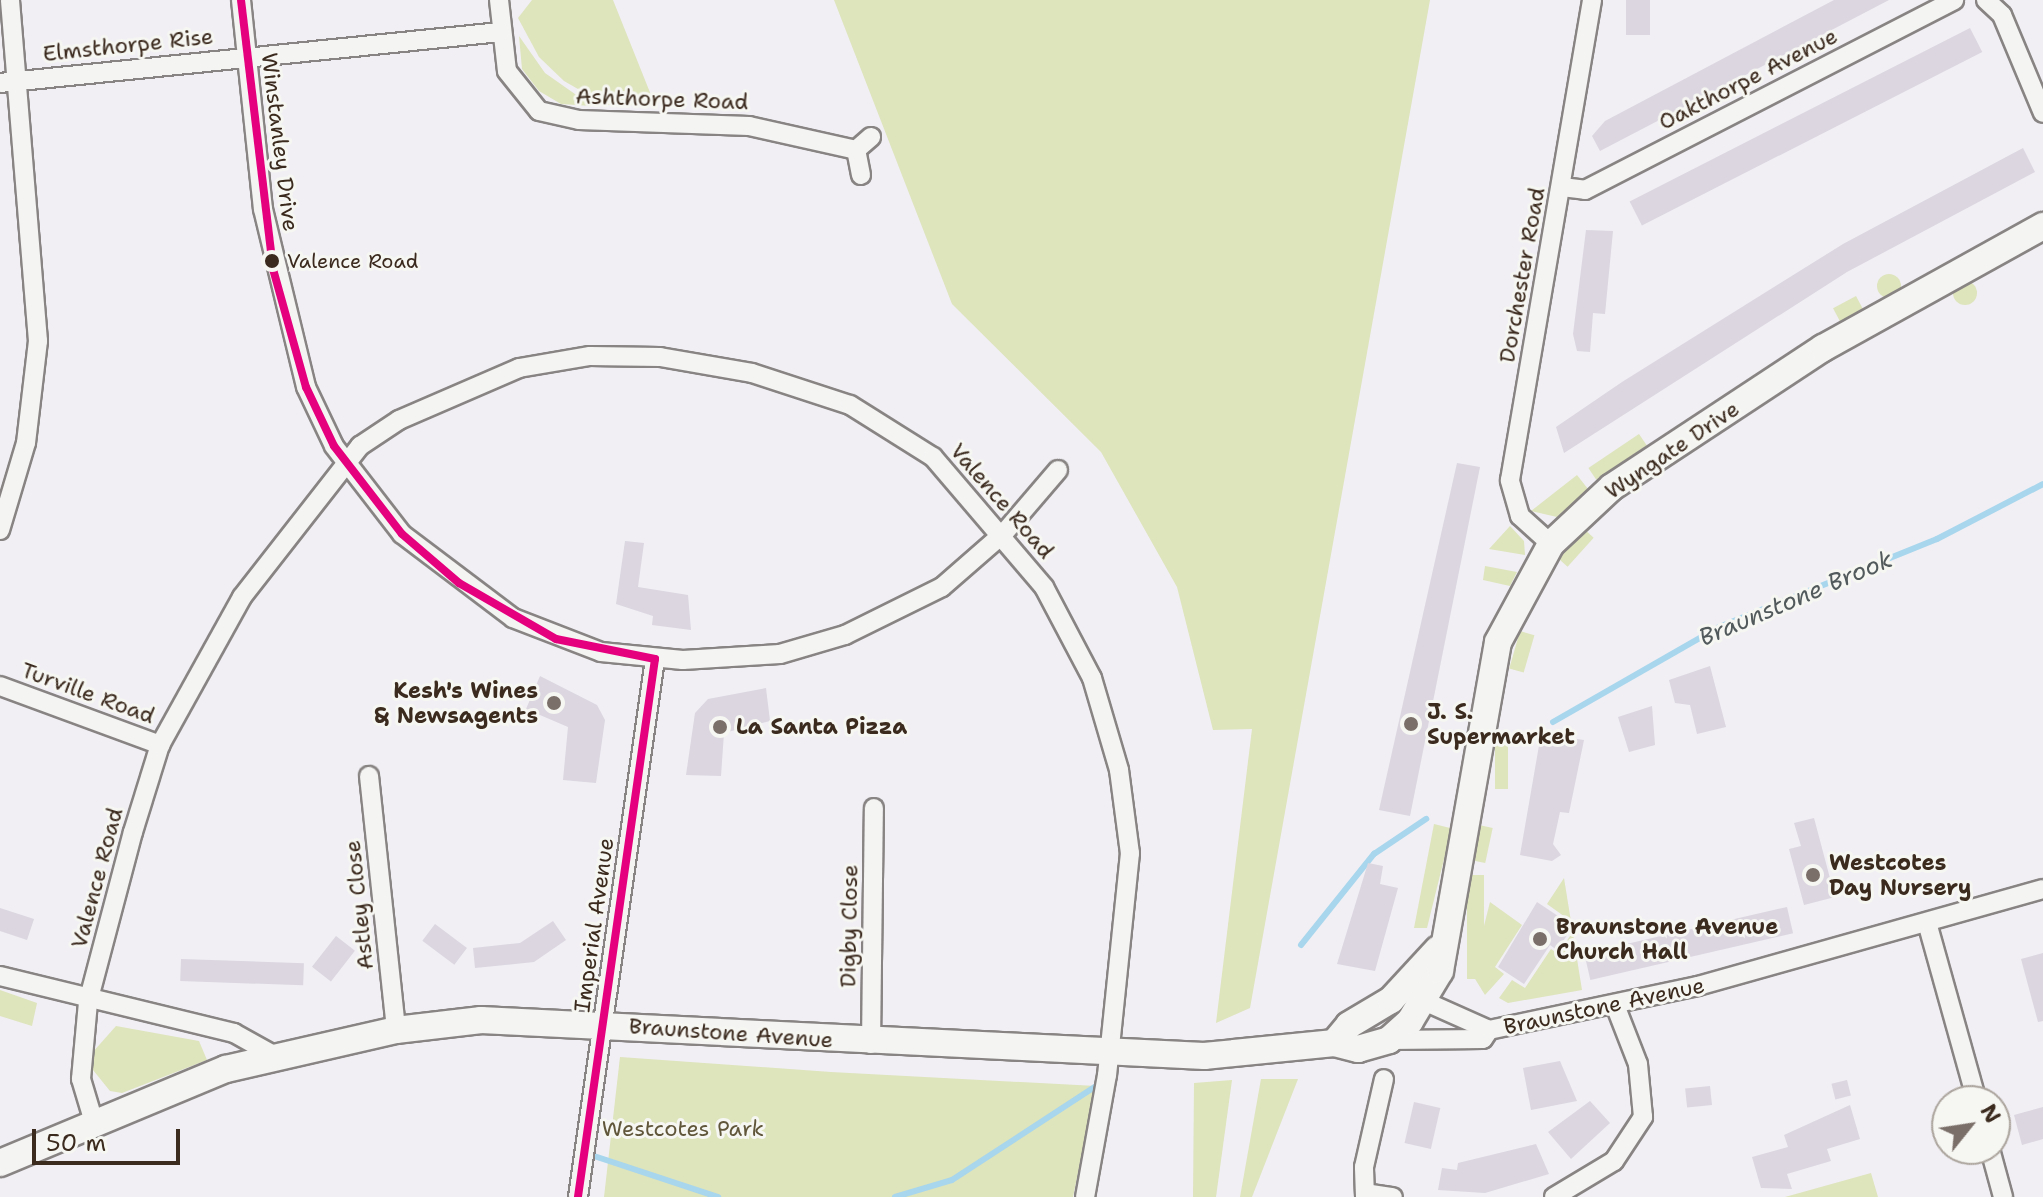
<!DOCTYPE html>
<style>
body{margin:0}
#map{position:relative;width:2043px;height:1197px;overflow:hidden;background:#f1eff4;font-family:"Shantell Sans",sans-serif}
div>[style]{position:absolute}
[style*='--x']{left:calc(var(--x)*1px);top:calc(var(--y)*1px);width:calc(var(--w)*1px);rotate:calc(var(--a)*1deg)}
.green>*{inset:0;background:#dee4bc;transform-origin:0 0}
.round{border-radius:50%}
.stream>*{height:6px;margin:-3px;padding:0 3px;transform-origin:3px;border-radius:3px;background:#a8d6ec}
.building>*{inset:0;background:#dbd6e0;transform-origin:0 0}
.roads{filter:drop-shadow(2px 0 #888483) drop-shadow(-2px 0 #888483) drop-shadow(0 2px #888483) drop-shadow(0 -2px #888483)}
.street>*{height:18px;margin:-9px;padding:0 9px;transform-origin:9px;border-radius:9px;background:#f4f4f3}
.secondary>*{height:26px;margin:-13px;padding:0 13px;transform-origin:13px;border-radius:13px;background:#f4f4f3}
.bus-1>*{height:8px;margin:-4px;padding:0 4px;transform-origin:4px;border-radius:4px;background:#e5007d}
.dots>*{width:22px;height:22px;translate:-50% -50%;box-sizing:border-box;border:4px solid #f6f6f2;border-radius:50%}
span{translate:-50% -50%;white-space:nowrap;text-align:center;line-height:1.15;-webkit-text-stroke:6px #f6f6f2;paint-order:stroke}
.bus-label{font-size:20px;color:#3b2a1e}
.left{translate:0 -50%;text-align:left}
.street-label{font-size:22px;color:#3b2a1e}
.poi-label{font-size:22px;color:#3b2a1e;font-weight:700}
.right{translate:-100% -50%;text-align:right}
.park-label{font-size:22px;color:#60563a}
.water-label{font-size:24px;color:#525a5b;font-style:italic}
.north{position:absolute;left:1931px;top:1085px;width:80px;height:80px;box-sizing:border-box;background:#f6f6f2;border:2px solid #aba49d;border-radius:50%;rotate:60deg;font-size:22px;font-weight:700;line-height:32px;text-align:center;color:#3b2a1e}
.north::after{content:'';display:block;margin:auto;width:28px;height:36px;background:#7b6f69;clip-path:polygon(50% 0,100% 100%,50% 72%,0 100%)}
.scale{position:absolute;left:32px;top:1129px;width:148px;height:36px;box-sizing:border-box;border:4px solid #3b2a1e;border-top:0;padding-left:10px;font-size:24px;line-height:28px;white-space:nowrap;color:#3b2a1e;-webkit-text-stroke:6px #f6f6f2;paint-order:stroke}
</style>
<div id="map">
<div class="green">
<i style="clip-path:polygon(532px 0,613px 0,655px 105px,606px 105px,564px 81px,539px 57px,518px 18px)"></i>
<i style="clip-path:polygon(834px 0,1430px 0,1250px 1008px,1216px 1023px,1252px 729px,1213px 730px,1177px 587px,1101px 452px,952px 304px)"></i>
<i style="clip-path:polygon(519px 36px,545px 73px,592px 106px,561px 104px,539px 91px,522px 69px)"></i>
<i class="round" style="left:1877px;top:274px;width:24px;height:24px"></i>
<i class="round" style="left:1953px;top:281px;width:24px;height:24px"></i>
<i style="left:1856px;top:296px;width:17px;height:26px;rotate:62deg"></i>
<i style="left:1639px;top:434px;width:14px;height:61px;rotate:56deg"></i>
<i style="clip-path:polygon(1577px 475px,1588px 489px,1557px 517px,1531px 511px)"></i>
<i style="clip-path:polygon(1510px 526px,1524px 541px,1525px 555px,1489px 549px)"></i>
<i style="left:1584px;top:529px;width:13px;height:39px;rotate:42deg"></i>
<i style="clip-path:polygon(1485px 566px,1517px 572px,1510px 586px,1483px 580px)"></i>
<i style="left:1520px;top:631px;width:15px;height:39px;rotate:16deg"></i>
<i style="left:1495px;top:738px;width:13px;height:51px"></i>
<i style="clip-path:polygon(1434px 824px,1450px 828px,1447px 847px,1427px 928px,1414px 928px)"></i>
<i style="left:1479px;top:825px;width:14px;height:36px;rotate:12deg"></i>
<i style="left:1467px;top:875px;width:17px;height:104px"></i>
<i style="clip-path:polygon(1564px 878px,1582px 990px,1508px 1003px,1499px 998px,1512px 980px,1525px 988px,1551px 949px,1558px 954px,1572px 933px,1564px 927px,1568px 919px,1547px 904px)"></i>
<i style="clip-path:polygon(1490px 902px,1522px 925px,1495px 967px,1504px 974px,1485px 995px,1472px 974px)"></i>
<i style="clip-path:polygon(0 990px,37px 1003px,32px 1026px,0 1016px)"></i>
<i style="clip-path:polygon(116px 1026px,199px 1041px,207px 1060px,122px 1093px,110px 1091px,93px 1070px,92px 1053px)"></i>
<i style="clip-path:polygon(620px 1057px,831px 1072px,1096px 1086px,1073px 1197px,604px 1197px)"></i>
<i style="clip-path:polygon(1261px 1079px,1298px 1079px,1252px 1197px,1240px 1197px)"></i>
<i style="clip-path:polygon(1232px 1080px,1216px 1197px,1193px 1197px,1194px 1083px)"></i>
<i style="clip-path:polygon(1871px 1173px,1878px 1197px,1785px 1197px)"></i>
</div>
<div class="stream">
<i style="--x:1553;--y:722;--w:191;--a:-29.8"></i>
<i style="--x:1719;--y:627;--w:235;--a:-22"></i>
<i style="--x:1937;--y:539;--w:119;--a:-27.4"></i>
<i style="--x:1301;--y:945;--w:117;--a:-51.3"></i>
<i style="--x:1374;--y:854;--w:63;--a:-33.9"></i>
<i style="--x:591;--y:1155;--w:134;--a:18.3"></i>
<i style="--x:895;--y:1197;--w:59;--a:-16.6"></i>
<i style="--x:952;--y:1180;--w:172;--a:-33.1"></i>
</div>
<div class="building">
<i style="left:1626px;top:0;width:24px;height:35px"></i>
<i style="clip-path:polygon(1834px 0,1889px 0,1600px 151px,1592px 136px,1605px 121px)"></i>
<i style="left:1970px;top:28px;width:27px;height:382px;rotate:63deg"></i>
<i style="clip-path:polygon(2023px 148px,2035px 172px,1847px 272px,1564px 453px,1556px 427px,1622px 382px,1843px 244px)"></i>
<i style="clip-path:polygon(1586px 230px,1613px 231px,1605px 314px,1593px 313px,1590px 352px,1577px 351px,1573px 334px)"></i>
<i style="clip-path:polygon(1457px 463px,1480px 467px,1410px 816px,1379px 810px)"></i>
<i style="clip-path:polygon(625px 541px,644px 543px,638px 587px,688px 595px,691px 630px,652px 625px,653px 616px,616px 604px)"></i>
<i style="clip-path:polygon(1710px 666px,1726px 727px,1697px 734px,1690px 705px,1675px 703px,1669px 680px)"></i>
<i style="clip-path:polygon(540px 676px,597px 705px,605px 720px,596px 783px,563px 780px,568px 727px,526px 709px)"></i>
<i style="clip-path:polygon(766px 688px,770px 721px,724px 733px,721px 776px,686px 775px,695px 713px,708px 699px)"></i>
<i style="clip-path:polygon(1652px 706px,1655px 745px,1629px 752px,1618px 717px)"></i>
<i style="clip-path:polygon(1541px 734px,1584px 740px,1569px 813px,1560px 812px,1553px 844px,1561px 855px,1552px 861px,1520px 855px)"></i>
<i style="clip-path:polygon(1814px 818px,1835px 897px,1804px 905px,1789px 849px,1801px 846px,1794px 823px)"></i>
<i style="clip-path:polygon(1368px 863px,1383px 866px,1380px 884px,1398px 888px,1375px 971px,1337px 964px)"></i>
<i style="clip-path:polygon(1537px 902px,1564px 920px,1559px 928px,1568px 934px,1557px 950px,1550px 945px,1524px 984px,1498px 967px)"></i>
<i style="left:1787px;top:907px;width:27px;height:208px;rotate:77deg"></i>
<i style="clip-path:polygon(0 908px,34px 919px,27px 940px,0 931px)"></i>
<i style="clip-path:polygon(553px 921px,566px 940px,534px 962px,475px 968px,473px 948px,520px 943px)"></i>
<i style="left:435px;top:924px;width:40px;height:21px;rotate:37deg"></i>
<i style="left:336px;top:936px;width:24px;height:39px;rotate:38deg"></i>
<i style="clip-path:polygon(2043px 953px,2043px 1021px,2038px 1022px,2021px 959px)"></i>
<i style="left:181px;top:959px;width:123px;height:22px;rotate:2deg"></i>
<i style="clip-path:polygon(1560px 1061px,1577px 1101px,1531px 1110px,1523px 1068px)"></i>
<i style="left:1847px;top:1080px;width:16px;height:16px;rotate:76deg"></i>
<i style="left:1710px;top:1086px;width:19px;height:25px;rotate:84deg"></i>
<i style="clip-path:polygon(1590px 1101px,1610px 1123px,1571px 1159px,1548px 1132px)"></i>
<i style="left:1414px;top:1102px;width:27px;height:42px;rotate:13deg"></i>
<i style="clip-path:polygon(1850px 1105px,1860px 1139px,1827px 1149px,1831px 1161px,1787px 1174px,1792px 1189px,1761px 1188px,1752px 1157px,1788px 1147px,1784px 1135px)"></i>
<i style="clip-path:polygon(2043px 1107px,2043px 1139px,2022px 1145px,2014px 1115px)"></i>
<i style="clip-path:polygon(1536px 1144px,1549px 1174px,1485px 1193px,1438px 1190px,1442px 1168px,1457px 1170px,1458px 1163px)"></i>
</div>
<div class="roads">
<div class="street">
<i style="--x:241;--y:0;--w:210;--a:84"></i>
<i style="--x:263;--y:209;--w:183;--a:76.4"></i>
<i style="--x:306;--y:387;--w:65;--a:64.6"></i>
<i style="--x:334;--y:446;--w:111;--a:52.3"></i>
<i style="--x:402;--y:534;--w:139;--a:37.1"></i>
<i style="--x:513;--y:618;--w:94;--a:21.1"></i>
<i style="--x:601;--y:652;--w:82;--a:5.6"></i>
<i style="--x:683;--y:660;--w:97;--a:-3.5"></i>
<i style="--x:780;--y:654;--w:68;--a:-16.3"></i>
<i style="--x:845;--y:635;--w:108;--a:-26.3"></i>
<i style="--x:942;--y:587;--w:82;--a:-41.1"></i>
<i style="--x:1004;--y:533;--w:83;--a:-49.4"></i>
<i style="--x:499;--y:0;--w:71;--a:83.6"></i>
<i style="--x:507;--y:71;--w:51;--a:51.3"></i>
<i style="--x:539;--y:111;--w:41;--a:12.7"></i>
<i style="--x:579;--y:120;--w:170;--a:2"></i>
<i style="--x:749;--y:126;--w:110;--a:12.6"></i>
<i style="--x:1986;--y:0;--w:22;--a:43"></i>
<i style="--x:2002;--y:15;--w:106;--a:67.3"></i>
<i style="--x:0;--y:83;--w:503;--a:-5.82"></i>
<i style="--x:861;--y:175;--w:25;--a:-101"></i>
<i style="--x:856;--y:150;--w:20;--a:-41"></i>
<i style="--x:1562;--y:187;--w:23;--a:7"></i>
<i style="--x:1585;--y:190;--w:415;--a:-27.2"></i>
<i style="--x:0;--y:530;--w:91;--a:-73.4"></i>
<i style="--x:26;--y:443;--w:103;--a:-83.3"></i>
<i style="--x:38;--y:341;--w:342;--a:-94.7"></i>
<i style="--x:1551;--y:544;--w:42;--a:-137.9"></i>
<i style="--x:1520;--y:516;--w:37;--a:-106"></i>
<i style="--x:1510;--y:480;--w:487;--a:-80.3"></i>
<i style="--x:0;--y:686;--w:171;--a:20.2"></i>
<i style="--x:369;--y:776;--w:255;--a:83.9"></i>
<i style="--x:1928;--y:926;--w:182;--a:74.4"></i>
<i style="--x:0;--y:976;--w:241;--a:13.7"></i>
<i style="--x:234;--y:1033;--w:49;--a:29.2"></i>
<i style="--x:1415;--y:997;--w:81;--a:24"></i>
<i style="--x:1389;--y:1040;--w:94;--a:-0.6"></i>
<i style="--x:1483;--y:1039;--w:11;--a:-56"></i>
<i style="--x:1489;--y:1030;--w:214;--a:-11.9"></i>
<i style="--x:1698;--y:986;--w:358;--a:-15.7"></i>
<i style="--x:871;--y:1044;--w:236;--a:-89.3"></i>
<i style="--x:93;--y:1119;--w:42;--a:-106.7"></i>
<i style="--x:81;--y:1079;--w:77;--a:-84.8"></i>
<i style="--x:88;--y:1002;--w:176;--a:-75.2"></i>
<i style="--x:133;--y:832;--w:91;--a:-72.8"></i>
<i style="--x:160;--y:745;--w:169;--a:-61"></i>
<i style="--x:242;--y:597;--w:192;--a:-52"></i>
<i style="--x:360;--y:446;--w:47;--a:-33.7"></i>
<i style="--x:399;--y:420;--w:131;--a:-23.4"></i>
<i style="--x:519;--y:368;--w:72;--a:-9.6"></i>
<i style="--x:590;--y:356;--w:70;--a:0.8"></i>
<i style="--x:660;--y:357;--w:93;--a:9.9"></i>
<i style="--x:752;--y:373;--w:103;--a:18.1"></i>
<i style="--x:850;--y:405;--w:98;--a:32.1"></i>
<i style="--x:933;--y:457;--w:171;--a:49.5"></i>
<i style="--x:1044;--y:587;--w:103;--a:62.2"></i>
<i style="--x:1092;--y:678;--w:96;--a:73.6"></i>
<i style="--x:1119;--y:770;--w:84;--a:82.5"></i>
<i style="--x:1130;--y:853;--w:223;--a:95.9"></i>
<i style="--x:1107;--y:1075;--w:124;--a:100.2"></i>
<i style="--x:1990;--y:1149;--w:50;--a:74.8"></i>
<i style="--x:1371;--y:1194;--w:22;--a:8"></i>
<i style="--x:578;--y:1197;--w:543;--a:-81.85"></i>
<i style="--x:1365;--y:1197;--w:30;--a:-92"></i>
<i style="--x:1364;--y:1167;--w:90;--a:-77.2"></i>
<i style="--x:1554;--y:1197;--w:70;--a:-31"></i>
<i style="--x:1614;--y:1161;--w:53;--a:-56.6"></i>
<i style="--x:1643;--y:1117;--w:53;--a:-95.4"></i>
<i style="--x:1638;--y:1064;--w:63;--a:-111.3"></i>
</div>
<div class="secondary">
<i style="--x:1334;--y:1043;--w:23;--a:-50"></i>
<i style="--x:1349;--y:1025;--w:49;--a:-30.8"></i>
<i style="--x:1391;--y:1000;--w:69;--a:-47.3"></i>
<i style="--x:0;--y:1163;--w:245;--a:-22.6"></i>
<i style="--x:226;--y:1069;--w:174;--a:-12.9"></i>
<i style="--x:396;--y:1030;--w:86;--a:-6.7"></i>
<i style="--x:481;--y:1020;--w:724;--a:2.85"></i>
<i style="--x:1204;--y:1056;--w:131;--a:-5.7"></i>
<i style="--x:1334;--y:1043;--w:25;--a:14"></i>
<i style="--x:1358;--y:1049;--w:32;--a:-16"></i>
<i style="--x:1389;--y:1040;--w:28;--a:-42"></i>
<i style="--x:1410;--y:1021;--w:58;--a:-59"></i>
<i style="--x:1440;--y:971;--w:334;--a:-80"></i>
<i style="--x:1498;--y:642;--w:111;--a:-61.6"></i>
<i style="--x:1551;--y:544;--w:83;--a:-43.1"></i>
<i style="--x:1612;--y:487;--w:253;--a:-33.4"></i>
<i style="--x:1823;--y:348;--w:252;--a:-29"></i>
</div>
</div>
<div class="bus-1">
<i style="--x:241;--y:0;--w:271;--a:83.2"></i>
<i style="--x:273;--y:269;--w:123;--a:74.4"></i>
<i style="--x:306;--y:387;--w:65;--a:64.6"></i>
<i style="--x:334;--y:446;--w:111;--a:52.3"></i>
<i style="--x:402;--y:534;--w:75;--a:40.7"></i>
<i style="--x:459;--y:583;--w:112;--a:30"></i>
<i style="--x:556;--y:639;--w:101;--a:11.4"></i>
<i style="--x:655;--y:659;--w:543;--a:98.15"></i>
</div>
<div class="dots">
<i style="left:272px;top:261px;background:#3b2a1e"></i>
<i style="left:554px;top:703px;background:#7b6f69"></i>
<i style="left:1411px;top:724px;background:#7b6f69"></i>
<i style="left:720px;top:727px;background:#7b6f69"></i>
<i style="left:1813px;top:875px;background:#7b6f69"></i>
<i style="left:1540px;top:939px;background:#7b6f69"></i>
</div>
<div class="bus-label">
<span class="left" style="left:287px;top:261px">Valence Road</span>
</div>
<div class="street-label">
<span style="left:128px;top:45px;rotate:-6deg">Elmsthorpe Rise</span>
<span style="left:1748px;top:79px;rotate:-27deg">Oakthorpe Avenue</span>
<span style="left:662px;top:99px;rotate:2deg">Ashthorpe Road</span>
<span style="left:280px;top:142px;rotate:83deg">Winstanley Drive</span>
<span style="left:1522px;top:275px;rotate:-80deg">Dorchester Road</span>
<span style="left:1672px;top:450px;rotate:-34deg">Wyngate Drive</span>
<span style="left:1002px;top:501px;rotate:49deg">Valence Road</span>
<span style="left:88px;top:693px;rotate:20deg">Turville Road</span>
<span style="left:97px;top:878px;rotate:-75deg">Valence Road</span>
<span style="left:359px;top:905px;rotate:-96deg">Astley Close</span>
<span style="left:594px;top:925px;rotate:-82deg">Imperial Avenue</span>
<span style="left:849px;top:926px;rotate:-89deg">Digby Close</span>
<span style="left:1604px;top:1006px;rotate:-12deg">Braunstone Avenue</span>
<span style="left:731px;top:1033px;rotate:4deg">Braunstone Avenue</span>
</div>
<div class="poi-label">
<span class="right" style="left:538px;top:703px">Kesh's Wines<br>&amp; Newsagents</span>
<span class="left" style="left:1427px;top:724px">J. S.<br>Supermarket</span>
<span class="left" style="left:736px;top:727px">La Santa Pizza</span>
<span class="left" style="left:1829px;top:875px">Westcotes<br>Day Nursery</span>
<span class="left" style="left:1556px;top:939px">Braunstone Avenue<br>Church Hall</span>
</div>
<div class="park-label">
<span style="left:683px;top:1129px">Westcotes Park</span>
</div>
<div class="water-label">
<span style="left:1796px;top:599px;rotate:-23deg">Braunstone Brook</span>
</div>
<div class="north">N</div>
<div class="scale">50 m</div>
</div>
